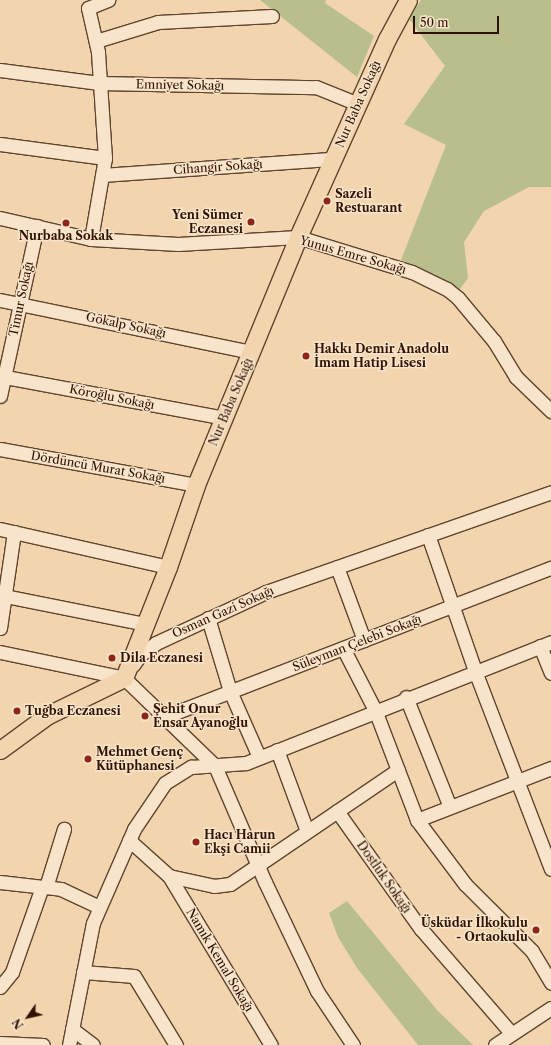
<!DOCTYPE html>
<meta charset="utf-8">
<style>
body{margin:0}
#map{position:relative;width:551px;height:1045px;overflow:hidden;background:#f2d5ae;font-family:"Libre Caslon Text",serif}
div>[style]{position:absolute}
[style*='--x']{left:calc(var(--x)*1px);top:calc(var(--y)*1px);width:calc(var(--w)*1px);rotate:calc(var(--a)*1deg)}
.green>*{inset:0;background:#b8be8c}
.roads{filter:drop-shadow(1px 0 #60442c) drop-shadow(-1px 0 #60442c) drop-shadow(0 1px #60442c) drop-shadow(0 -1px #60442c)}
.minor>*{height:13px;margin:-6.5px;padding:0 6.5px;transform-origin:6.5px;border-radius:6.5px;background:#f7e4ca}
.major>*{height:17px;margin:-8.5px;padding:0 8.5px;transform-origin:8.5px;border-radius:8.5px;background:#f2d5ae}
.dots>*{width:11px;height:11px;translate:-50% -50%;box-sizing:border-box;border:2px solid #f7e4ca;border-radius:50%}
span{translate:-50% -50%;white-space:nowrap;text-align:center;line-height:1.15;-webkit-text-stroke:3px #f7e4ca;paint-order:stroke}
.street-label{font-size:12px;color:#2f1300}
.poi-label{font-size:12px;color:#2f1300;font-weight:700}
.left{translate:0 -50%;text-align:left}
.right{translate:-100% -50%;text-align:right}
.north{position:absolute;left:8px;top:997px;width:40px;height:40px;-webkit-text-stroke:3px #f7e4ca;paint-order:stroke;rotate:236deg;font-size:11px;font-weight:700;line-height:16px;text-align:center;color:#2f1300}
.north::after{content:'';display:block;margin:auto;width:14px;height:18px;background:#2f1300;clip-path:polygon(50% 0,100% 100%,50% 72%,0 100%)}
.scale{position:absolute;left:413px;top:16px;width:86px;height:18px;box-sizing:border-box;border:2px solid #2f1300;border-top:0;padding-left:5px;font-size:12px;line-height:14px;white-space:nowrap;color:#2f1300;-webkit-text-stroke:3px #f7e4ca;paint-order:stroke}
</style>
<div id="map">
<div class="green">
<i style="clip-path:polygon(260px 0,326px 0,325px 3px,374px 36px,357px 77px)"></i>
<i style="clip-path:polygon(421px 0,551px 0,551px 187px,529px 187px,484px 211px,464px 242px,468px 278px,460px 289px,401px 260px,446px 145px,404px 124px,445px 66px,409px 19px)"></i>
<i style="clip-path:polygon(347px 901px,437px 1010px,473px 1045px,418px 1045px,357px 968px,338px 937px,329px 913px)"></i>
</div>
<div class="roads">
<div class="minor">
<i style="--x:96;--y:41;--w:65;--a:-17"></i>
<i style="--x:158;--y:22;--w:114;--a:-3"></i>
<i style="--x:0;--y:70;--w:100;--a:7.5"></i>
<i style="--x:99;--y:83;--w:217;--a:1.1"></i>
<i style="--x:316;--y:87;--w:45;--a:22"></i>
<i style="--x:0;--y:144;--w:106;--a:7.6"></i>
<i style="--x:102;--y:175;--w:232;--a:-4"></i>
<i style="--x:0;--y:218;--w:93;--a:13"></i>
<i style="--x:91;--y:239;--w:87;--a:3.3"></i>
<i style="--x:178;--y:244;--w:120;--a:-3.3"></i>
<i style="--x:298;--y:237;--w:119;--a:17.1"></i>
<i style="--x:412;--y:272;--w:39;--a:26"></i>
<i style="--x:447;--y:289;--w:14;--a:39"></i>
<i style="--x:458;--y:298;--w:56;--a:50.1"></i>
<i style="--x:494;--y:341;--w:42;--a:58.6"></i>
<i style="--x:516;--y:377;--w:49;--a:44.2"></i>
<i style="--x:91;--y:239;--w:82;--a:-80.2"></i>
<i style="--x:105;--y:158;--w:106;--a:-93.8"></i>
<i style="--x:98;--y:52;--w:45;--a:-102.8"></i>
<i style="--x:88;--y:8;--w:22;--a:-22"></i>
<i style="--x:0;--y:300;--w:257;--a:11.7"></i>
<i style="--x:0;--y:376;--w:228;--a:10.6"></i>
<i style="--x:0;--y:396;--w:174;--a:-77.7"></i>
<i style="--x:0;--y:449;--w:199;--a:10.4"></i>
<i style="--x:0;--y:529;--w:172;--a:12.7"></i>
<i style="--x:428;--y:535;--w:144;--a:70.9"></i>
<i style="--x:475;--y:671;--w:212;--a:69"></i>
<i style="--x:337;--y:567;--w:78;--a:69.7"></i>
<i style="--x:0;--y:595;--w:148;--a:11.3"></i>
<i style="--x:208;--y:618;--w:76;--a:73.2"></i>
<i style="--x:230;--y:691;--w:72;--a:66.3"></i>
<i style="--x:0;--y:628;--w:97;--a:-81.7"></i>
<i style="--x:540;--y:646;--w:29;--a:68"></i>
<i style="--x:343;--y:648;--w:70;--a:62.7"></i>
<i style="--x:375;--y:710;--w:118;--a:69.1"></i>
<i style="--x:417;--y:820;--w:80;--a:53.1"></i>
<i style="--x:465;--y:884;--w:95;--a:45"></i>
<i style="--x:532;--y:951;--w:37;--a:59"></i>
<i style="--x:0;--y:652;--w:127;--a:11.8"></i>
<i style="--x:133;--y:665;--w:12;--a:-55"></i>
<i style="--x:140;--y:655;--w:20;--a:-37"></i>
<i style="--x:156;--y:643;--w:121;--a:-24.9"></i>
<i style="--x:266;--y:592;--w:302;--a:-19.3"></i>
<i style="--x:124;--y:678;--w:127;--a:44"></i>
<i style="--x:215;--y:766;--w:126;--a:66.7"></i>
<i style="--x:265;--y:882;--w:121;--a:64.5"></i>
<i style="--x:317;--y:991;--w:65;--a:56.3"></i>
<i style="--x:406;--y:697;--w:118;--a:68.2"></i>
<i style="--x:164;--y:717;--w:415;--a:-21.1"></i>
<i style="--x:277;--y:750;--w:86;--a:69.7"></i>
<i style="--x:337;--y:811;--w:145;--a:54.6"></i>
<i style="--x:421;--y:929;--w:138;--a:49.1"></i>
<i style="--x:417;--y:820;--w:144;--a:-21.2"></i>
<i style="--x:129;--y:840;--w:54;--a:42"></i>
<i style="--x:169;--y:876;--w:46;--a:12.5"></i>
<i style="--x:214;--y:886;--w:16;--a:-7"></i>
<i style="--x:230;--y:884;--w:203;--a:-34.2"></i>
<i style="--x:169;--y:876;--w:197;--a:58.9"></i>
<i style="--x:0;--y:882;--w:61;--a:6.5"></i>
<i style="--x:61;--y:889;--w:42;--a:25.3"></i>
<i style="--x:46;--y:887;--w:61;--a:-72.8"></i>
<i style="--x:83;--y:972;--w:51;--a:4.5"></i>
<i style="--x:134;--y:976;--w:81;--a:58.7"></i>
<i style="--x:0;--y:987;--w:19;--a:-51"></i>
<i style="--x:12;--y:972;--w:90;--a:-70.6"></i>
<i style="--x:72;--y:1029;--w:26;--a:37"></i>
<i style="--x:0;--y:1043;--w:43;--a:2.7"></i>
<i style="--x:69;--y:1045;--w:124;--a:-78.9"></i>
<i style="--x:93;--y:923;--w:103;--a:-66.4"></i>
<i style="--x:134;--y:829;--w:55;--a:-56"></i>
<i style="--x:165;--y:783;--w:31;--a:-32"></i>
<i style="--x:191;--y:767;--w:55;--a:-4.2"></i>
<i style="--x:246;--y:763;--w:328;--a:-21.6"></i>
<i style="--x:495;--y:1045;--w:67;--a:-33.5"></i>
</div>
<div class="major">
<i style="--x:0;--y:750;--w:59;--a:-36.1"></i>
<i style="--x:48;--y:715;--w:85;--a:-26"></i>
<i style="--x:124;--y:678;--w:119;--a:-68.4"></i>
<i style="--x:168;--y:567;--w:87;--a:-71.1"></i>
<i style="--x:196;--y:485;--w:268;--a:-67.6"></i>
<i style="--x:298;--y:237;--w:217;--a:-65.8"></i>
<i style="--x:387;--y:39;--w:44;--a:-61.7"></i>
</div>
</div>
<div class="dots">
<i style="left:327px;top:201px;background:#8f2418"></i>
<i style="left:251px;top:222px;background:#8f2418"></i>
<i style="left:66px;top:223px;background:#8f2418"></i>
<i style="left:306px;top:356px;background:#8f2418"></i>
<i style="left:112px;top:658px;background:#8f2418"></i>
<i style="left:17px;top:711px;background:#8f2418"></i>
<i style="left:145px;top:716px;background:#8f2418"></i>
<i style="left:88px;top:759px;background:#8f2418"></i>
<i style="left:196px;top:842px;background:#8f2418"></i>
<i style="left:536px;top:930px;background:#8f2418"></i>
</div>
<div class="street-label">
<span style="left:180px;top:85px;rotate:1deg">Emniyet Sokağı</span>
<span style="left:358px;top:104px;rotate:-66deg">Nur Baba Sokağı</span>
<span style="left:218px;top:167px;rotate:-4deg">Cihangir Sokağı</span>
<span style="left:353px;top:255px;rotate:16deg">Yunus Emre Sokağı</span>
<span style="left:21px;top:299px;rotate:-78deg">Timur Sokağı</span>
<span style="left:126px;top:325px;rotate:12deg">Gökalp Sokağı</span>
<span style="left:112px;top:397px;rotate:11deg">Köroğlu Sokağı</span>
<span style="left:231px;top:402px;rotate:-67deg">Nur Baba Sokağı</span>
<span style="left:98px;top:467px;rotate:10deg">Dördüncü Murat Sokağı</span>
<span style="left:223px;top:612px;rotate:-24deg">Osman Gazi Sokağı</span>
<span style="left:357px;top:643px;rotate:-21deg">Süleyman Çelebi Sokağı</span>
<span style="left:384px;top:877px;rotate:55deg">Dostluk Sokağı</span>
<span style="left:220px;top:960px;rotate:59deg">Namık Kemal Sokağı</span>
</div>
<div class="poi-label">
<span class="left" style="left:335px;top:201px">Sazeli<br>Restuarant</span>
<span class="right" style="left:243px;top:222px">Yeni Sümer<br>Eczanesi</span>
<span style="left:66px;top:236px">Nurbaba Sokak</span>
<span class="left" style="left:314px;top:356px">Hakkı Demir Anadolu<br>İmam Hatip Lisesi</span>
<span class="left" style="left:120px;top:658px">Dila Eczanesi</span>
<span class="left" style="left:153px;top:716px">Şehit Onur<br>Ensar Ayanoğlu</span>
<span class="left" style="left:25px;top:711px">Tuğba Eczanesi</span>
<span class="left" style="left:96px;top:759px">Mehmet Genç<br>Kütüphanesi</span>
<span class="left" style="left:204px;top:842px">Hacı Harun<br>Ekşi Camii</span>
<span class="right" style="left:528px;top:930px">Üsküdar İlkokulu<br>- Ortaokulu</span>
</div>
<div class="north">N</div>
<div class="scale">50 m</div>
</div>
